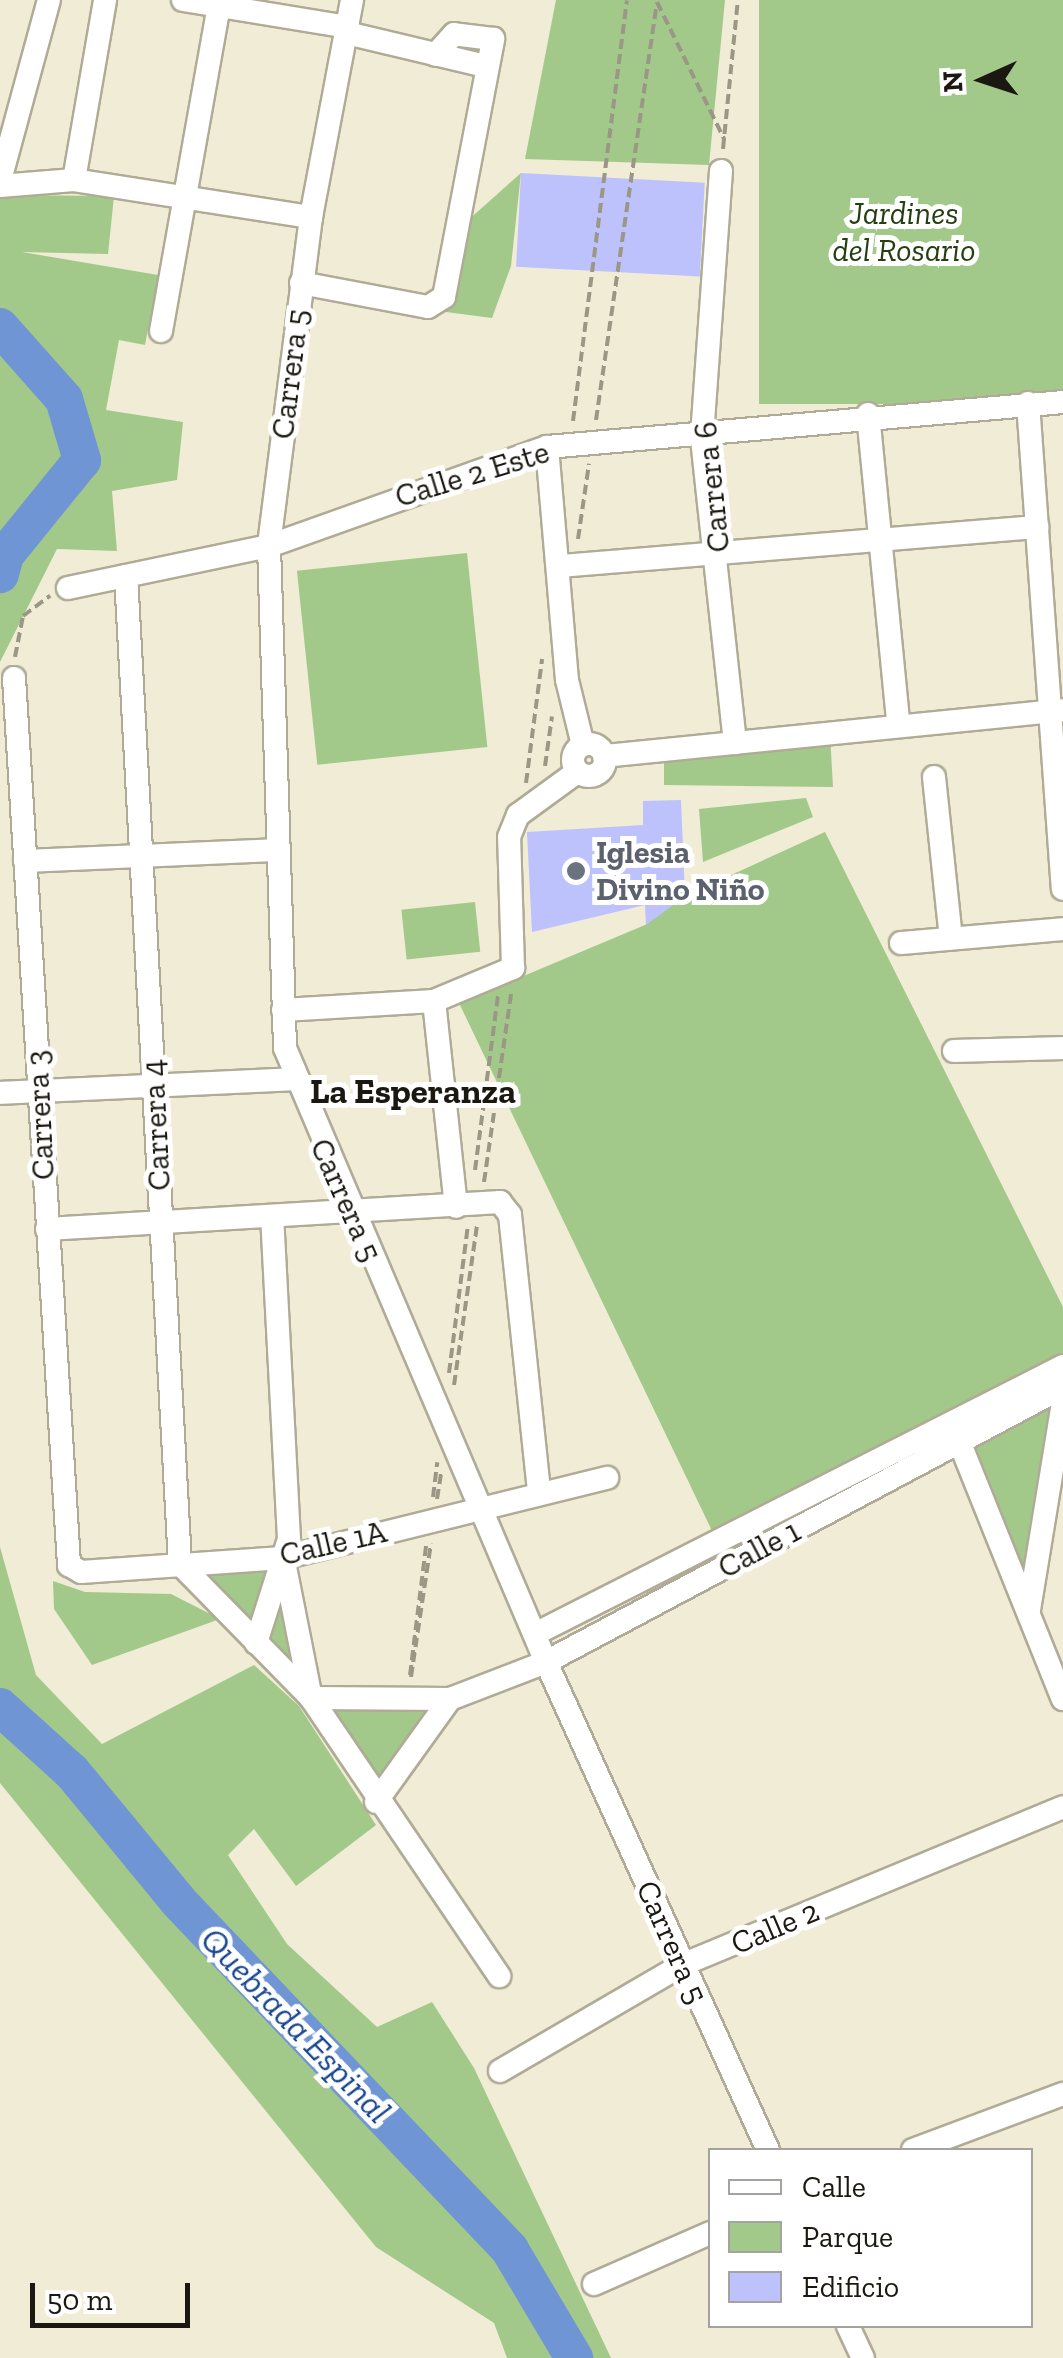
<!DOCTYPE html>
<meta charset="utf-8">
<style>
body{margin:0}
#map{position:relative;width:1063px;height:2358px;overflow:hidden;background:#f0ecd5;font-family:"Zilla Slab",serif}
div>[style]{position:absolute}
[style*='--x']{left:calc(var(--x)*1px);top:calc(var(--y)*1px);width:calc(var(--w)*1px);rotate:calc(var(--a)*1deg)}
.green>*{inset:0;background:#a2c98a;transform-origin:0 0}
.river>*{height:38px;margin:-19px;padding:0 19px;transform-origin:19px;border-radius:19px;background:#6f95d4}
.building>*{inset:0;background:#bdc2fc;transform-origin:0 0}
.path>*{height:4px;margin-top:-2px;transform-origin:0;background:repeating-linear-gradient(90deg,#9b9786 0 10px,transparent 0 15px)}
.roads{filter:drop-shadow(2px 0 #afab96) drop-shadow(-2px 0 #afab96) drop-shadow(0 2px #afab96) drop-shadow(0 -2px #afab96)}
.minor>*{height:22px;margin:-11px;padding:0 11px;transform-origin:11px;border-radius:11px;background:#fff}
.minor>.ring{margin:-11px;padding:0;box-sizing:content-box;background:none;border:22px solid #fff;border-radius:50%}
.dots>*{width:28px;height:28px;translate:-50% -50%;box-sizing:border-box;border:5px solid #fff;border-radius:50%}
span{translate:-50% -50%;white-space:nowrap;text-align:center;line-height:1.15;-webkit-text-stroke:10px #fff;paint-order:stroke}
.park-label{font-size:32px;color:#253f10;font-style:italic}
.street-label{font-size:32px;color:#1a1810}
.worship-label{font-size:32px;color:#5b616d;font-weight:700}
.left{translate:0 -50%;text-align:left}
.neighbourhood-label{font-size:35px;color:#1a1810;font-weight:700}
.water-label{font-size:35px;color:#184590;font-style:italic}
.legend{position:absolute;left:708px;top:2148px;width:325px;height:180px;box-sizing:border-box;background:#fff;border:2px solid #a3a39f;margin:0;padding:12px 18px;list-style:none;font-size:30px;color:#1a1810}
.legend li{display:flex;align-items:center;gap:20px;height:50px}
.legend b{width:50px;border:2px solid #a3a39f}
.north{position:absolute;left:933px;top:30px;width:100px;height:100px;-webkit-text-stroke:8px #fff;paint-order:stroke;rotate:267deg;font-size:28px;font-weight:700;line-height:40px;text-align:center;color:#1a1810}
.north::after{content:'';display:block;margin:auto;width:35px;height:45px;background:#1a1810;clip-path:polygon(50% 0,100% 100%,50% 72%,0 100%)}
.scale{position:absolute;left:30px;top:2283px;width:160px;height:45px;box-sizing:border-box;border:5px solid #1a1810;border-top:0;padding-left:12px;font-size:30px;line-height:35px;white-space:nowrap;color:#1a1810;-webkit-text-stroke:8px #fff;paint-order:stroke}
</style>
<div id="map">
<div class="green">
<i style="clip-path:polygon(556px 0,725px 0,709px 165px,525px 159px)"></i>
<i style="left:759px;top:0;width:304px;height:404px"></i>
<i style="clip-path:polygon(521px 173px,511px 266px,492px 318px,446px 312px,465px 223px)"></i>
<i style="clip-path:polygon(0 195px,114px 196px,108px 254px,22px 252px,158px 275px,145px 345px,119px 340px,106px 410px,183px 422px,177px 480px,112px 491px,117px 551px,57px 549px,0 662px)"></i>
<i style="left:467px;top:553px;width:195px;height:171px;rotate:84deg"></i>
<i style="clip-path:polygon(830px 734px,833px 787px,664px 785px,664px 755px)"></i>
<i style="clip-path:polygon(806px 798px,813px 817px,703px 862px,699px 809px)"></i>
<i style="clip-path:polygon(825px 832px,1063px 1307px,1063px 1353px,714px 1535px,459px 1003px,645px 925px,685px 896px)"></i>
<i style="left:475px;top:902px;width:50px;height:74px;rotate:84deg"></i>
<i style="clip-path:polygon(1063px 1394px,1026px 1584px,968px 1441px)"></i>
<i style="clip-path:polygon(0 1547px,36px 1675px,102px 1744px,254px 1665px,299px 1706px,376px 1825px,296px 1886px,254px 1829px,228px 1855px,287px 1944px,377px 2027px,432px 2002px,474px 2068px,611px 2358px,507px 2358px,494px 2323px,376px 2247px,0 1783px)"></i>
<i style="clip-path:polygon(272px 1572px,255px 1631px,196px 1574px)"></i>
<i style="clip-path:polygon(53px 1581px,85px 1592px,171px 1594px,220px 1619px,92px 1665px,54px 1609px)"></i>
<i style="clip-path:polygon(281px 1590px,297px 1670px,265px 1640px)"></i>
<i style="clip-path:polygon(431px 1708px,375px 1788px,332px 1709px)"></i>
</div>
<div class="river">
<i style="--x:0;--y:327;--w:96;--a:48.4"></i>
<i style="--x:64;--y:399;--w:64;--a:73.6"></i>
<i style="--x:82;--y:460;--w:122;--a:129"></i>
<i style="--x:5;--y:555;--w:20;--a:105"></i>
<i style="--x:0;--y:1707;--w:97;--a:42.1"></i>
<i style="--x:72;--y:1772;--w:168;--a:50.5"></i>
<i style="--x:179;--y:1902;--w:480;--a:46.4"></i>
<i style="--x:510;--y:2250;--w:126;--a:59.3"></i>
</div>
<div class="building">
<i style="left:521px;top:173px;width:184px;height:94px;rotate:3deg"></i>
<i style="clip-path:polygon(681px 800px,685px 896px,646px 925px,645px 905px,532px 932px,527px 832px,643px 825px,643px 801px)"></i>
</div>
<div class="path">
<i style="--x:723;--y:149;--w:150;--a:-84.3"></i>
<i style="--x:596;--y:420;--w:422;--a:-81.7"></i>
<i style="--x:657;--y:2;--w:153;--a:63.9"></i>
<i style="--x:573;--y:421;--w:424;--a:-82.7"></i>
<i style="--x:578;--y:539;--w:76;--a:-81.7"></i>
<i style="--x:15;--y:657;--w:42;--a:-79"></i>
<i style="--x:23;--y:616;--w:34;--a:-37"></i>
<i style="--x:545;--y:766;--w:50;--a:-82"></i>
<i style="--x:526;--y:783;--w:125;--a:-82.6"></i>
<i style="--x:475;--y:1170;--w:176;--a:-82.5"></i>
<i style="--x:484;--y:1182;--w:190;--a:-81.8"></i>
<i style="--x:449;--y:1373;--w:150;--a:-82.7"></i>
<i style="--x:454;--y:1385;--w:161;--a:-81.8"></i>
<i style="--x:433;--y:1497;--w:35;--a:-83"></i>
<i style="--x:437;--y:1499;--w:26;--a:-81"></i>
<i style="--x:410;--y:1675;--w:130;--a:-82.9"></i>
<i style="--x:411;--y:1677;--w:135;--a:-81.5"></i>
</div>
<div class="roads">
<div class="minor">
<i style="--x:183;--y:0;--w:167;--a:9.3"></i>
<i style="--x:352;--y:0;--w:221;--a:100.7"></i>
<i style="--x:311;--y:217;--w:332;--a:97.3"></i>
<i style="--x:269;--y:546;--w:502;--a:88.17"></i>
<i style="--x:285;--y:1048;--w:667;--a:66.97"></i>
<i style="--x:546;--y:1662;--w:536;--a:65.54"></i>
<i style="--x:347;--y:33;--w:142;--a:13.4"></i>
<i style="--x:721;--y:171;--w:269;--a:94.1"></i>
<i style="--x:702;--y:439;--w:306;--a:83.8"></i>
<i style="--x:0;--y:180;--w:187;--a:-74.8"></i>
<i style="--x:74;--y:180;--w:183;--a:-80.2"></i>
<i style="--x:0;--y:186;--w:74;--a:-4.6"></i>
<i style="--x:74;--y:180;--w:240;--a:8.9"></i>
<i style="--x:301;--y:283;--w:129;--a:10.7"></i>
<i style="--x:428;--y:307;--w:19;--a:-32"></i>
<i style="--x:444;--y:297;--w:263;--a:-79.2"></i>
<i style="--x:493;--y:39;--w:39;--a:-173"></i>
<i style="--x:454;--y:34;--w:28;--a:132"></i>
<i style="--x:161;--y:331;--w:330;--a:-79.9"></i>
<i style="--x:1028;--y:403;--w:487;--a:85.9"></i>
<i style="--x:868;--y:414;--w:309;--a:84.4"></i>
<i style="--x:547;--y:447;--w:234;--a:85.1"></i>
<i style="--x:567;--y:680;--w:67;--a:76.2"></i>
<i style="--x:561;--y:566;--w:478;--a:-4.7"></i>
<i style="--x:126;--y:576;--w:989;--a:86.87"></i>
<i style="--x:180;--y:1564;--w:187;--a:45.6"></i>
<i style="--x:311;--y:1698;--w:336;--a:55.9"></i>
<i style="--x:68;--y:588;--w:205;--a:-11.8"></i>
<i style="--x:269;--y:546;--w:295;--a:-19.6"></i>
<i style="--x:547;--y:447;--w:518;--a:-4.98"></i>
<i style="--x:14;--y:678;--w:889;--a:86.45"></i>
<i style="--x:69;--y:1565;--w:14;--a:30"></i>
<i style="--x:81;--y:1572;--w:202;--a:-4"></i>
<i style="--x:283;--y:1558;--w:334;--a:-13.9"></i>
<i class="ring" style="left:573px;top:744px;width:10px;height:10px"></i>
<i style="--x:604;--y:756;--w:461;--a:-5.7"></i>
<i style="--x:934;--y:777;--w:162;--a:84"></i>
<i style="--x:25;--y:861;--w:250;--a:-2.5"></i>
<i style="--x:901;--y:943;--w:163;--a:-4.9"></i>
<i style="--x:434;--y:1001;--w:207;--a:83.9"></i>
<i style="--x:283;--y:1010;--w:151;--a:-3.4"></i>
<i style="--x:434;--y:1001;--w:86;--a:-22.7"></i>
<i style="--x:513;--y:968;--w:131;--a:-91.7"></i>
<i style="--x:509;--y:837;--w:24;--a:-68"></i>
<i style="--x:518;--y:815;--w:73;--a:-36.1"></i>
<i style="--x:954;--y:1051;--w:109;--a:-1.6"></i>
<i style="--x:0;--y:1093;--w:292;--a:-2.7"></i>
<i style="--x:47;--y:1229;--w:454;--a:-3.4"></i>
<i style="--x:500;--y:1202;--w:16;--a:52"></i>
<i style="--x:510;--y:1215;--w:278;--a:84"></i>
<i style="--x:955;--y:1431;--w:289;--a:68.1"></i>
<i style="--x:284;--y:1562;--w:139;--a:78.8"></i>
<i style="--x:1029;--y:1610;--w:210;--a:-80.7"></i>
<i style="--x:535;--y:1634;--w:592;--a:-26.91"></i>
<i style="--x:256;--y:1643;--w:109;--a:-72.4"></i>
<i style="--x:289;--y:1539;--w:321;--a:-93"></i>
<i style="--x:311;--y:1698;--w:139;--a:0.4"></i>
<i style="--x:450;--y:1699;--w:103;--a:-21.1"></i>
<i style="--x:546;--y:1662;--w:586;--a:-28.01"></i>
<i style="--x:376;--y:1802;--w:127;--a:-54.3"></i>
<i style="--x:500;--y:2071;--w:211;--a:-30.2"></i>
<i style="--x:682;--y:1965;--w:412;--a:-22.5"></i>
<i style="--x:913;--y:2150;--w:160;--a:-20.5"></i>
<i style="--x:594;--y:2284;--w:127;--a:-23.7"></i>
<i style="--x:848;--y:2326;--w:35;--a:65"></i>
</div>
</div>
<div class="dots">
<i style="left:576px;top:871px;background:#6b7280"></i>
</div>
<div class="park-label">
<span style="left:904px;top:232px">Jardines<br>del Rosario</span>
</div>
<div class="street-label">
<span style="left:290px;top:374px;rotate:-83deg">Carrera 5</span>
<span style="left:472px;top:474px;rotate:-17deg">Calle 2 Este</span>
<span style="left:712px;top:487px;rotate:-96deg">Carrera 6</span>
<span style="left:40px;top:1115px;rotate:-93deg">Carrera 3</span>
<span style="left:156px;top:1125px;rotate:-93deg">Carrera 4</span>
<span style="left:346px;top:1200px;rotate:66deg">Carrera 5</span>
<span style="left:333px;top:1543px;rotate:-13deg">Calle 1A</span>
<span style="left:759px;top:1549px;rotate:-28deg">Calle 1</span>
<span style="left:775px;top:1927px;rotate:-23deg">Calle 2</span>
<span style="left:672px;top:1942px;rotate:66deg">Carrera 5</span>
</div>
<div class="worship-label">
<span class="left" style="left:596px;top:871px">Iglesia<br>Divino Niño</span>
</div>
<div class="neighbourhood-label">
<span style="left:413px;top:1091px">La Esperanza</span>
</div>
<div class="water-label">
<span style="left:296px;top:2025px;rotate:46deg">Quebrada Espinal</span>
</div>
<ul class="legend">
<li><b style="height:12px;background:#fff"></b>Calle</li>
<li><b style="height:28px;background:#a2c98a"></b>Parque</li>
<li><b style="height:28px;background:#bdc2fc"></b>Edificio</li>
</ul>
<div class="north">N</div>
<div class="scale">50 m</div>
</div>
